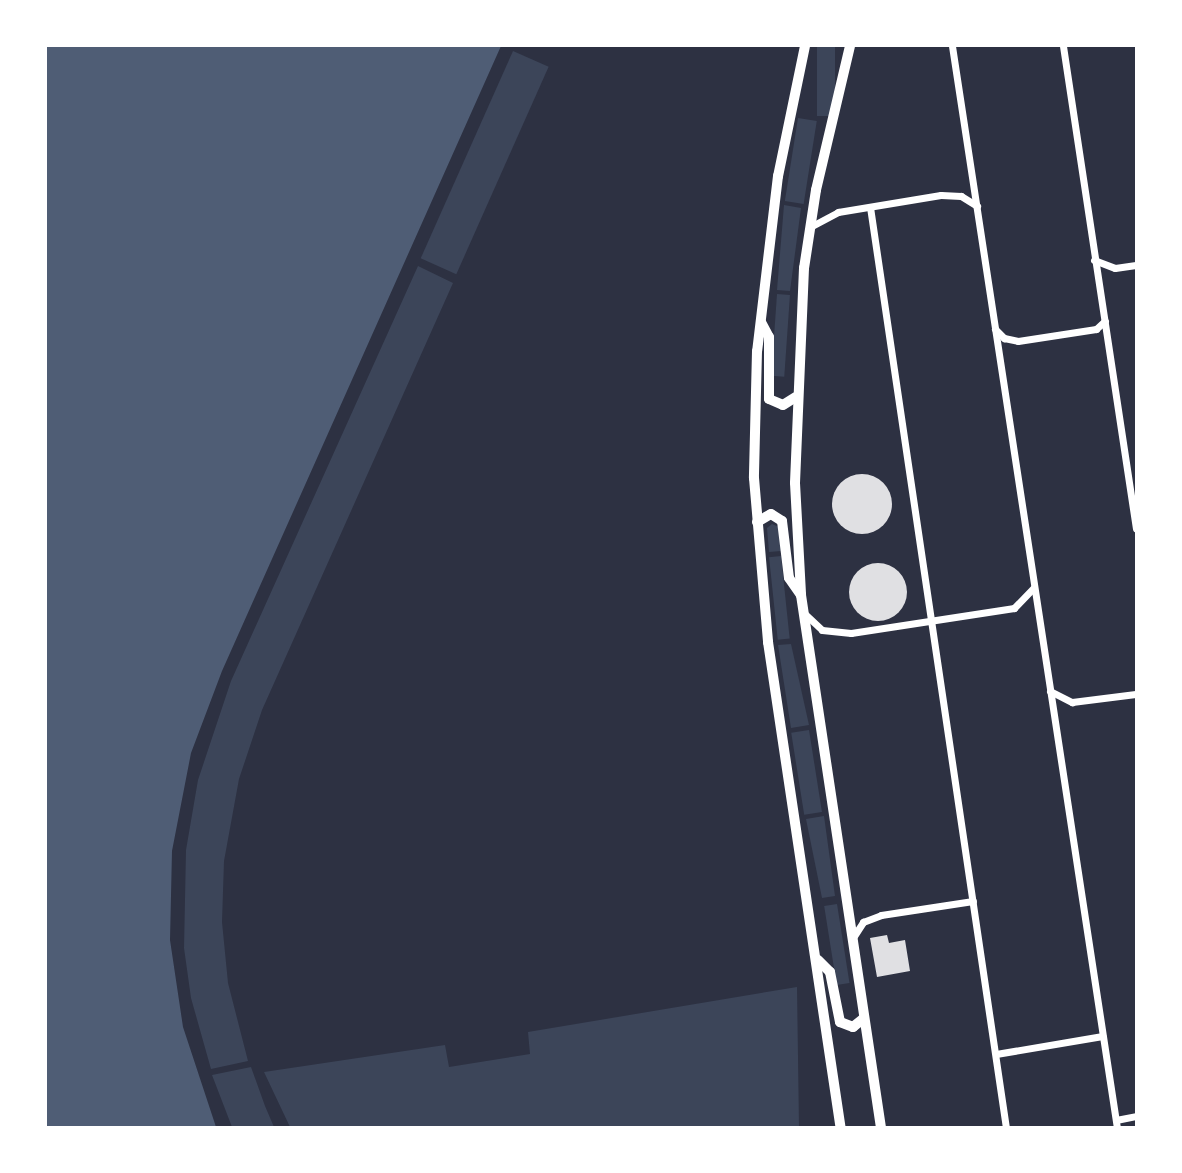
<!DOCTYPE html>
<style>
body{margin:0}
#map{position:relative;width:1182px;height:1173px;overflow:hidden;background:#2d3142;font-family:Ubuntu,sans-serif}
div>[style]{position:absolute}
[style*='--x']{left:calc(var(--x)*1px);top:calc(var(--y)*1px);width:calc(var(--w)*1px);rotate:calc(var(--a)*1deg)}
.green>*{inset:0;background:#3c4559;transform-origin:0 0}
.water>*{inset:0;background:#4f5d75}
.building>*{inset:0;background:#e0e0e3}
.round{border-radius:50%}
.minor>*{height:7px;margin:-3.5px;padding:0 3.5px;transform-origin:3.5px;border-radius:3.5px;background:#fff}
.secondary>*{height:10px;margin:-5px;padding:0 5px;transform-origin:5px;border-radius:5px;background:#fff}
span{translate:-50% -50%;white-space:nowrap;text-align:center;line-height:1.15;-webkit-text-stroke:6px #fff;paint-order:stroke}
.frame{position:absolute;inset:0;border:47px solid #fff;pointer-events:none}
</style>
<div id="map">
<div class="green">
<i style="left:817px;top:46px;width:18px;height:70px"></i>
<i style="left:513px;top:51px;width:39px;height:227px;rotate:24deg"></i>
<i style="left:798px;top:118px;width:19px;height:84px;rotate:9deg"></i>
<i style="clip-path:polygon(784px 205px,801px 208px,790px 291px,777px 290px)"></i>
<i style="clip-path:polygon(418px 266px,453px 283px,262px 710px,239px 779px,224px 861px,222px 922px,228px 983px,248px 1061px,211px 1069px,191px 998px,184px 948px,186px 850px,198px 780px,231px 681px)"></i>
<i style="left:777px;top:294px;width:13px;height:82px;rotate:4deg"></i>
<i style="clip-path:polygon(772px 524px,779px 527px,781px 551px,769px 552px,767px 528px)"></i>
<i style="left:781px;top:556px;width:83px;height:12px;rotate:84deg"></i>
<i style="clip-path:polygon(791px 644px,809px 725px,791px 728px,778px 645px)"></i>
<i style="left:809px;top:730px;width:83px;height:18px;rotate:81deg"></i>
<i style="clip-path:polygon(824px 816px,835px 896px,822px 898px,806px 819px)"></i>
<i style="left:837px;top:904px;width:80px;height:13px;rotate:81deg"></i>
<i style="clip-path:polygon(797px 987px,799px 1127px,290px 1127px,264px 1072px,445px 1045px,449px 1067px,530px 1054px,528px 1032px)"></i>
<i style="clip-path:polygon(251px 1067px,265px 1106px,274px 1127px,232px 1127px,212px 1075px)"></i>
</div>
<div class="water">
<i style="clip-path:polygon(46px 46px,501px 46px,222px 671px,191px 753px,172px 851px,170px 940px,183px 1027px,216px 1127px,46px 1127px)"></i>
</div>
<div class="building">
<i class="round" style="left:832px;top:474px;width:60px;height:60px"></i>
<i class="round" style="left:849px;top:563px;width:58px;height:58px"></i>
<i style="clip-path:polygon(887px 935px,889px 943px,905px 940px,910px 971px,877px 977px,870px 938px)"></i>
</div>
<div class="minor">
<i style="--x:952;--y:46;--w:1095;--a:81.33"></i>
<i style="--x:1063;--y:46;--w:488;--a:81.4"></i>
<i style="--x:870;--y:207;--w:931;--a:81.6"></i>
<i style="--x:810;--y:227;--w:32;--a:-28"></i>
<i style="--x:838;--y:212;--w:104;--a:-9.4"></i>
<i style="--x:941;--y:195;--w:20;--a:3"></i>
<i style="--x:961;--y:196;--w:19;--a:32"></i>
<i style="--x:1094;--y:260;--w:22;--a:21"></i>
<i style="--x:1115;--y:268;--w:21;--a:-8"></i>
<i style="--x:995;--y:329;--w:13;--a:45"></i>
<i style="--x:1004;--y:338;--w:14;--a:12"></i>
<i style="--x:1018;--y:341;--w:79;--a:-8.7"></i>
<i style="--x:1096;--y:329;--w:12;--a:-42"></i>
<i style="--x:805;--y:614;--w:23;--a:43"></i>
<i style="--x:822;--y:630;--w:29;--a:6"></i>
<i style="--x:851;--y:633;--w:165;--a:-8.7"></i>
<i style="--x:1014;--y:608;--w:28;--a:-46"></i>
<i style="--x:1050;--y:691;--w:25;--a:27"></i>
<i style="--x:1072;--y:702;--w:64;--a:-7.1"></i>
<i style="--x:854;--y:936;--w:17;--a:-57"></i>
<i style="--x:863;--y:922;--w:19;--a:-21"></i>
<i style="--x:881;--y:915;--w:93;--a:-8.7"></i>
<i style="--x:996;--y:1054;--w:108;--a:-9.6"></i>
<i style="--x:1116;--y:1120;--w:20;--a:-11"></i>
</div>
<div class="secondary">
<i style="--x:805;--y:46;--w:133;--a:101.7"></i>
<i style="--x:778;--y:176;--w:176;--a:96.8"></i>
<i style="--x:757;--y:351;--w:127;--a:91.4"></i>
<i style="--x:754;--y:478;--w:165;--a:85.1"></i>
<i style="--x:768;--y:642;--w:491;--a:81.5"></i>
<i style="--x:850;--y:46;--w:148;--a:103.3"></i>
<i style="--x:816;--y:190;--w:79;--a:98.7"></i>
<i style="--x:804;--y:268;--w:215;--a:92.4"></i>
<i style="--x:795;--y:483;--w:112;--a:86.9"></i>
<i style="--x:801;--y:595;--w:539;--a:81.46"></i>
<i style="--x:761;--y:322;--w:17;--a:62"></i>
<i style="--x:769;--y:337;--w:62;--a:90"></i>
<i style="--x:769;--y:399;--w:15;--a:23"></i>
<i style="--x:783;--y:405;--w:15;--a:-32"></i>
<i style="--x:757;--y:522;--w:16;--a:-30"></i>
<i style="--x:771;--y:514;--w:13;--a:32"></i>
<i style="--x:782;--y:521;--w:57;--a:83"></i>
<i style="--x:789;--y:578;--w:21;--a:55"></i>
<i style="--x:818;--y:960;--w:17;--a:45"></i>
<i style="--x:830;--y:972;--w:51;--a:78.7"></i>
<i style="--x:840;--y:1022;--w:14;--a:21"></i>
<i style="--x:853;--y:1027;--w:14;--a:-39"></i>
</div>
<div class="frame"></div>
</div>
